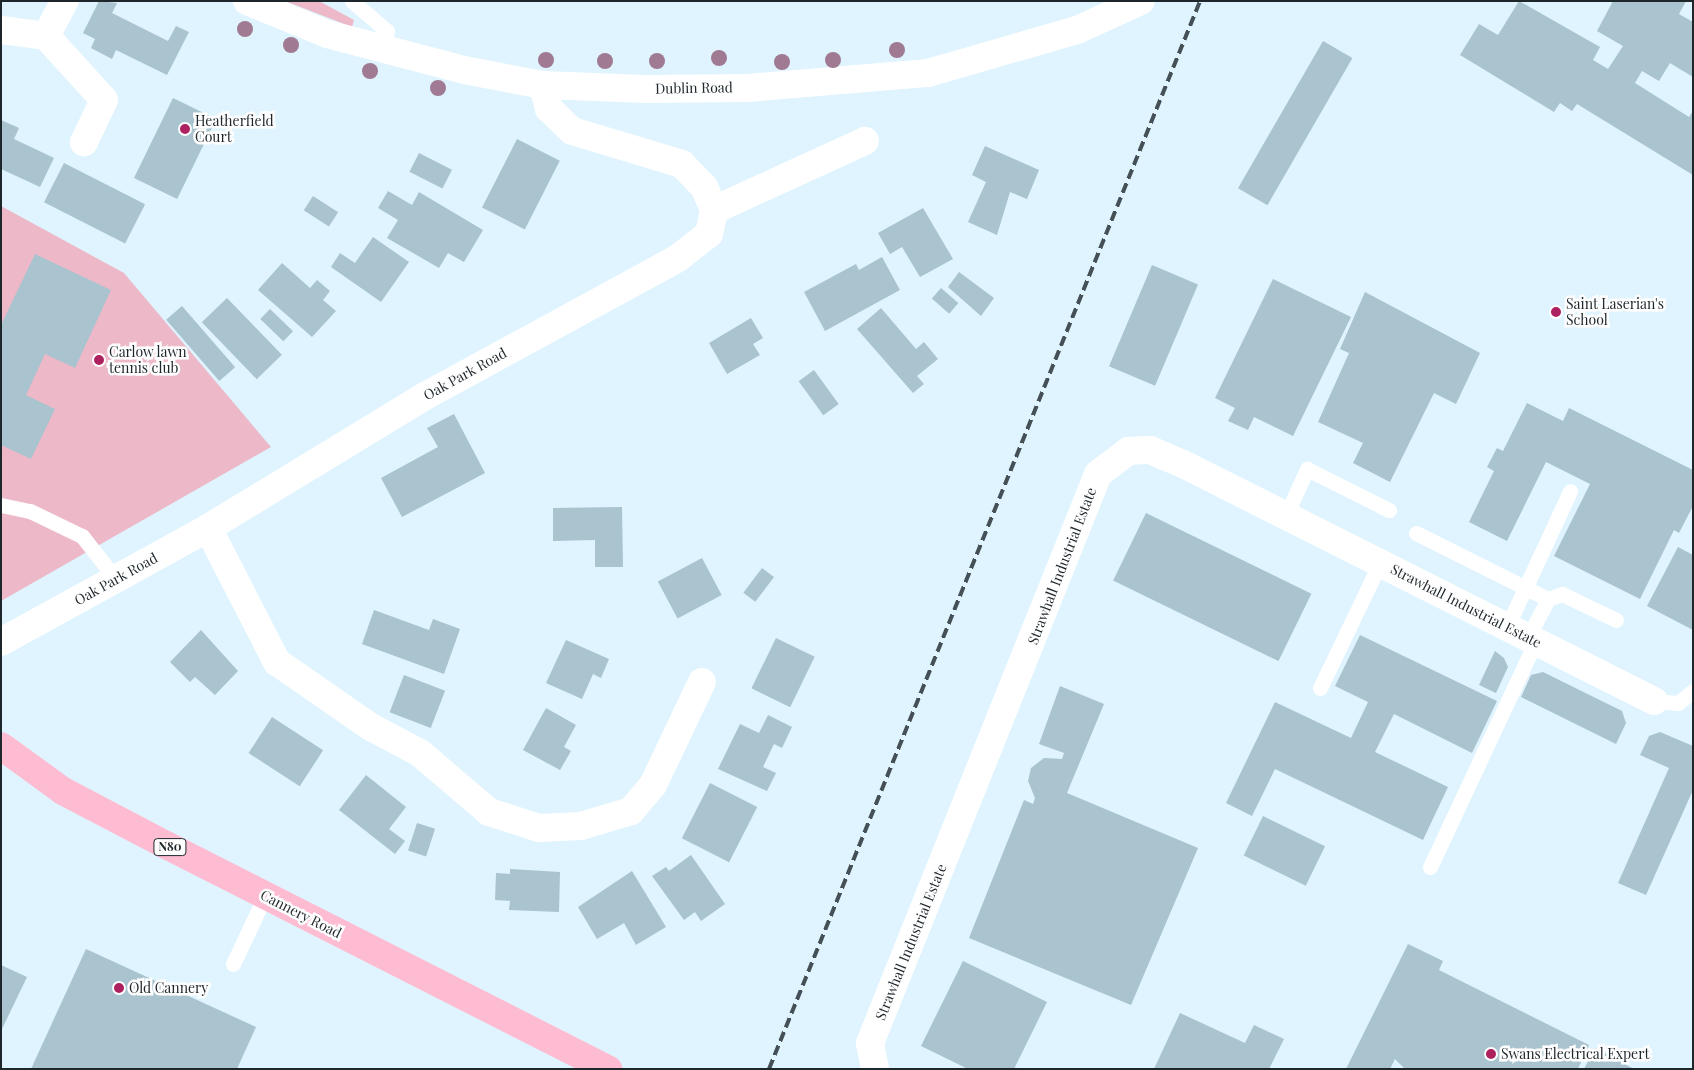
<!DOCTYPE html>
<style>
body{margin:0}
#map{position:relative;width:1694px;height:1070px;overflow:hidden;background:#dff4fe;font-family:"Playfair Display",serif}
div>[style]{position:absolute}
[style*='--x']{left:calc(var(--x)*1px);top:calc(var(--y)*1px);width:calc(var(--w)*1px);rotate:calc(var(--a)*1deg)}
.green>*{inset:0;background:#edb9c8}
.building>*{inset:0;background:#a9c3cf;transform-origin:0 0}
.lane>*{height:15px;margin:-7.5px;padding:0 7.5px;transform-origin:7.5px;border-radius:7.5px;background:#fff}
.street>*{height:28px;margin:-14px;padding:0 14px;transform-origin:14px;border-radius:14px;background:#fff}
.secondary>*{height:28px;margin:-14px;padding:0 14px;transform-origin:14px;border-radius:14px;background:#fff}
.primary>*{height:28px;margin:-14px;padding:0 14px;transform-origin:14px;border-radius:14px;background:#febcd2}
.rail>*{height:4px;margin-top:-2px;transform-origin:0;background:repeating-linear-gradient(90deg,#445056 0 10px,transparent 0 15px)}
.trees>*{width:16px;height:16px;margin:-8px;border-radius:50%;background:#9f7a92}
.dots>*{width:14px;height:14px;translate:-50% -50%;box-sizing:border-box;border:2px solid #fefefe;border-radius:50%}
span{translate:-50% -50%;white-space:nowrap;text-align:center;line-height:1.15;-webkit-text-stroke:5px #fefefe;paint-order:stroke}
.shield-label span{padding:1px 4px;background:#fefefe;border:1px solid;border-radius:4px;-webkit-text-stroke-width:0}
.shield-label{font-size:12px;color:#1d262b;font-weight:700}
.street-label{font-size:14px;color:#1d262b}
.poi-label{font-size:14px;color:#1d262b}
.left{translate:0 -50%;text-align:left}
.frame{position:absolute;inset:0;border:2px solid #1d262b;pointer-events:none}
</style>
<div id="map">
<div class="green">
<i style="clip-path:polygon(285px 1px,319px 1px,354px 20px,352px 27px)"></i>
<i style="clip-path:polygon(1px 206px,124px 273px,271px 447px,1px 601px)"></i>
</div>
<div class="building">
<i style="clip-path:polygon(99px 1px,117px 3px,112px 13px,168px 41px,176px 26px,189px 32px,167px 75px,116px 50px,112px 59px,91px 48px,95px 39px,83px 33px)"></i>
<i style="clip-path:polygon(1519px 1px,1600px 47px,1593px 60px,1608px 69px,1623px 46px,1597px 31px,1613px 1px,1686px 1px,1679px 14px,1693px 22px,1693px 77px,1670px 63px,1659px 81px,1642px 71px,1635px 83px,1689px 117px,1693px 111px,1693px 175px,1577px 104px,1572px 111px,1560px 103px,1554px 112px,1460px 55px,1479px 24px,1498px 35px)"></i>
<i style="left:1323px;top:41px;width:34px;height:170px;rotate:30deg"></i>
<i style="left:173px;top:98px;width:48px;height:89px;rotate:26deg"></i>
<i style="clip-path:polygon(1px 120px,19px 128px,14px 139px,54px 158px,40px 187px,1px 169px)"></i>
<i style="left:517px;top:139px;width:48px;height:77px;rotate:27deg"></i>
<i style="clip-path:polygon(985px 146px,1039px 170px,1027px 199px,1010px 192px,997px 235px,968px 222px,986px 182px,972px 175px)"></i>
<i style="left:419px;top:153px;width:37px;height:21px;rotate:27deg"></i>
<i style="left:64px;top:163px;width:91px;height:44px;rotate:27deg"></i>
<i style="clip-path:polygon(388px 191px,412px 205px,419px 192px,483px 230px,464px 262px,448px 253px,439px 268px,387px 238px,398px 220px,378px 208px)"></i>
<i style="left:313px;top:196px;width:30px;height:17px;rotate:33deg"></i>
<i style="clip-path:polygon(923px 208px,953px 259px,920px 277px,902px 247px,890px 254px,878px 233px)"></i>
<i style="clip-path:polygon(373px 237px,409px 262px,381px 302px,331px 267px,340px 253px,355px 263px)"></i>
<i style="clip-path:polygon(35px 254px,111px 290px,75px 368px,45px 354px,26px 395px,55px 409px,31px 459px,1px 445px,1px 325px)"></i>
<i style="clip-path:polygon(882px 257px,900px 290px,825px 331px,804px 292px,856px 264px,859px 270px)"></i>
<i style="clip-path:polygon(282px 263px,310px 288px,317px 280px,330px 291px,323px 300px,336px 311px,312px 337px,258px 290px)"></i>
<i style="left:1152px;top:265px;width:50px;height:110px;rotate:23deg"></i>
<i style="clip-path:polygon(959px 272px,994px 298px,981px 316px,948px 287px)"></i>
<i style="clip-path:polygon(1273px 279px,1351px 317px,1293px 436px,1254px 417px,1248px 430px,1228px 421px,1235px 408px,1215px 398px)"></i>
<i style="left:941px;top:288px;width:23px;height:14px;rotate:41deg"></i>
<i style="clip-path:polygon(1365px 292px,1480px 353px,1456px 404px,1434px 393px,1390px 482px,1353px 463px,1363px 443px,1318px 422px,1349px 353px,1340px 349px)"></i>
<i style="left:227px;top:298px;width:79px;height:35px;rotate:46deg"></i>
<i style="left:182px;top:306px;width:81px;height:21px;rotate:49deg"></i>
<i style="clip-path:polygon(881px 308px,916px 349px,924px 342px,938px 359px,917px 376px,924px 384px,913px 393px,857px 329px)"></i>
<i style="left:270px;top:309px;width:32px;height:14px;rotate:44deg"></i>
<i style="clip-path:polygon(751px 318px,763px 338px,753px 344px,760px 355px,727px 374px,709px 343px)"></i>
<i style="left:814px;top:370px;width:42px;height:19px;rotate:54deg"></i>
<i style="clip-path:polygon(1527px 403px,1563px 421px,1569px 408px,1693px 470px,1693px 506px,1679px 533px,1674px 530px,1640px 599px,1554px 556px,1590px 484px,1546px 462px,1507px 541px,1469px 522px,1494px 471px,1487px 467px,1497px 448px,1503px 451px)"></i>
<i style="clip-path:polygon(454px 414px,485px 473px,402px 517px,381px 478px,438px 447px,427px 428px)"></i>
<i style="clip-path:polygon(622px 507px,623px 567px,595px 567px,595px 540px,553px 541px,553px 508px)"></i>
<i style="left:1146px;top:513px;width:184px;height:75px;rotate:26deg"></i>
<i style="clip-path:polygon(1678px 547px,1693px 555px,1693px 630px,1647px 606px)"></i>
<i style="left:702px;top:558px;width:42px;height:50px;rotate:62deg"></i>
<i style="left:762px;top:568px;width:15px;height:31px;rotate:37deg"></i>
<i style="clip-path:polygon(374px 610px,429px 630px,433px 619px,460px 629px,444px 674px,362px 644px)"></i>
<i style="clip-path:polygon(201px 630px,238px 671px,215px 695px,195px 677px,190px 682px,170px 662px)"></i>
<i style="clip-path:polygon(1360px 635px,1497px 701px,1472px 753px,1394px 714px,1375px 752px,1448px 787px,1423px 840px,1275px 769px,1252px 816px,1226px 803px,1275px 702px,1351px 738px,1368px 702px,1335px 686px)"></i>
<i style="left:776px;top:638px;width:43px;height:56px;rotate:26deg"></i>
<i style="clip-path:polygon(566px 640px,609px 659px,601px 678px,593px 674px,582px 699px,546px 683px)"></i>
<i style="clip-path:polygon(1495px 651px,1504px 658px,1508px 667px,1496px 693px,1479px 685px)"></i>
<i style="clip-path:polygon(1543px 672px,1622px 711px,1626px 723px,1616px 744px,1521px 697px,1531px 675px)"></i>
<i style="left:404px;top:675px;width:44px;height:40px;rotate:21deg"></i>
<i style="clip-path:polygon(1060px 686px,1104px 704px,1067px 793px,1198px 848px,1131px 1005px,969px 938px,1024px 800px,1033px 804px,1035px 798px,1028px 781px,1031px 768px,1044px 758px,1062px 759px,1064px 753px,1039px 744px)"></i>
<i style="clip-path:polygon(546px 708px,576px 725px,564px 747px,571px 751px,560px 770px,523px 750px)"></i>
<i style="clip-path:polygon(768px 715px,792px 727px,782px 748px,774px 744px,763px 767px,776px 773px,767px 791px,718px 769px,740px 724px,759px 733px)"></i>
<i style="left:272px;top:717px;width:61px;height:43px;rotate:33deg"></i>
<i style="clip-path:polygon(1660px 732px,1693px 746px,1693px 790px,1646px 895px,1618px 883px,1669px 768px,1640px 755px,1649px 736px)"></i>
<i style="clip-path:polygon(366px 775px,406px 807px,389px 829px,405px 841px,395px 854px,339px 810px)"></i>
<i style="left:710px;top:783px;width:53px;height:62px;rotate:27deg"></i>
<i style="left:1263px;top:816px;width:69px;height:44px;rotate:26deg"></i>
<i style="left:417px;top:823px;width:19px;height:29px;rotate:18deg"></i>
<i style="clip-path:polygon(691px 855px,725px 904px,701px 921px,695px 912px,684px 920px,652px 876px,666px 867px,669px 871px)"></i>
<i style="clip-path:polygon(510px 869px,560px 872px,559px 912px,509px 910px,510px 901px,495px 900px,496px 873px,510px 874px)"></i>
<i style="clip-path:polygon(632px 871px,666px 927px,636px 945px,624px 923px,597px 939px,578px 907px)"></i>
<i style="clip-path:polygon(1408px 944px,1443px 961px,1439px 970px,1589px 1045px,1578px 1069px,1405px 1069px,1395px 1059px,1390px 1069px,1346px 1069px)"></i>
<i style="clip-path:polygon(86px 949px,256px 1027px,237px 1069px,31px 1069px)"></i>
<i style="clip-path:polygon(963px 961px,1047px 1002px,1014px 1069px,968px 1069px,921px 1046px)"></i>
<i style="clip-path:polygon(1px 965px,27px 977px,1px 1031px)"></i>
<i style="clip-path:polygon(1180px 1013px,1245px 1043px,1254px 1025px,1284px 1039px,1269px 1069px,1154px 1069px)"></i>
<i style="clip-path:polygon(1595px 1048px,1634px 1069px,1584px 1069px)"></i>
</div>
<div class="lane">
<i style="--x:352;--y:1;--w:46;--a:40.6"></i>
<i style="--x:387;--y:31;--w:20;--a:105"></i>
<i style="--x:1;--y:505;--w:30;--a:12"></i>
<i style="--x:30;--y:511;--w:58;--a:25.7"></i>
<i style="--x:82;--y:536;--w:55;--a:51.7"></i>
<i style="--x:1286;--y:515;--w:51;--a:-65.5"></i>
<i style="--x:1307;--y:469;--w:92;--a:26.6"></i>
<i style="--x:1416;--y:533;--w:148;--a:26.6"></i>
<i style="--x:1507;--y:627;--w:150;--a:-65.1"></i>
<i style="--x:1528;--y:637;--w:43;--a:-62.2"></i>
<i style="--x:1548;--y:599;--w:15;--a:-20"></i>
<i style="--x:1562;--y:594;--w:60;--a:25.7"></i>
<i style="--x:1320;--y:688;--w:139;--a:-64.4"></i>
<i style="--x:1654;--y:701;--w:24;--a:5"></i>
<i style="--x:1678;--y:703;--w:19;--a:-39"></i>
<i style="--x:1430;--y:867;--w:250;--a:-64.9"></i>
<i style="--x:233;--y:964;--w:75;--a:-64.8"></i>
</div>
<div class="street">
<i style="--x:1;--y:30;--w:45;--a:7.6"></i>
<i style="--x:46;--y:36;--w:86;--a:47.8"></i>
<i style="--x:104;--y:100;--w:47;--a:115.5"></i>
<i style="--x:46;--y:36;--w:40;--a:-62"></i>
<i style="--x:714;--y:210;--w:166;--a:-24.6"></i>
<i style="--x:208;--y:528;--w:151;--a:62.8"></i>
<i style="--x:277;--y:662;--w:114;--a:34.7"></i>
<i style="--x:371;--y:727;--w:55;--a:28"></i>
<i style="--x:420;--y:753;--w:91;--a:40.5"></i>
<i style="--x:489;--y:812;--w:52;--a:17.7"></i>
<i style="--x:539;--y:828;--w:42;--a:-2.7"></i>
<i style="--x:581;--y:826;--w:52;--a:-16.7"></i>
<i style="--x:631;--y:811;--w:34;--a:-50"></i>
<i style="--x:653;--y:785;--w:114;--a:-64.6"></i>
<i style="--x:1;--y:642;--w:236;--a:-28.8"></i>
<i style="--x:208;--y:528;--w:256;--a:-31.3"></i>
<i style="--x:427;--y:395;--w:286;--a:-28.6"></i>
<i style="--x:678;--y:258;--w:39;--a:-38"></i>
<i style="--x:709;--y:234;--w:25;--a:-78"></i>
<i style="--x:714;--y:210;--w:25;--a:-113"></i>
<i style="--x:704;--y:187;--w:32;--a:-134"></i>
<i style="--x:682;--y:164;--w:115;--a:-163.3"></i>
<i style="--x:572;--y:131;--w:32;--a:-136"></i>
<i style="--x:549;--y:109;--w:25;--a:-104"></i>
<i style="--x:875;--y:1069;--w:26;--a:-101"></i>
<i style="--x:870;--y:1043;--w:613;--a:-68.16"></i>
<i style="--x:1098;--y:474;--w:38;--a:-37"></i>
<i style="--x:1128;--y:451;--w:22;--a:-3"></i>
<i style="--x:1150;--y:450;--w:38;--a:23"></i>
<i style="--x:1185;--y:465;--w:525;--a:26.71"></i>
</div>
<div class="secondary">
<i style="--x:247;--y:1;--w:87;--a:22.4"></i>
<i style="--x:327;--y:34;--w:142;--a:14.7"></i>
<i style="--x:464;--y:70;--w:80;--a:10.8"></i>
<i style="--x:543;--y:85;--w:102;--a:2.2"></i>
<i style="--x:645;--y:89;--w:103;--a:-0.6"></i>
<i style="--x:748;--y:88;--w:181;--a:-4.8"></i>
<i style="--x:928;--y:73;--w:155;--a:-16.1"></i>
<i style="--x:1077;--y:30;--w:70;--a:-24.4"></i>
</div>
<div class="primary">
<i style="--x:1;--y:746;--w:77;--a:36"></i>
<i style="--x:63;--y:791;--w:116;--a:27.7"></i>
<i style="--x:166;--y:845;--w:496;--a:26.9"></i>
</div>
<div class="rail">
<i style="--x:769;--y:1069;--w:1152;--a:-68.02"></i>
</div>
<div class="trees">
<i style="left:245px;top:29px"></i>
<i style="left:291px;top:45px"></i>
<i style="left:897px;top:50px"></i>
<i style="left:719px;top:58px"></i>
<i style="left:546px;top:60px"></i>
<i style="left:833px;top:60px"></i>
<i style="left:605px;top:61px"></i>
<i style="left:657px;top:61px"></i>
<i style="left:782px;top:62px"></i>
<i style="left:370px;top:71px"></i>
<i style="left:438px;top:88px"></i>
</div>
<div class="dots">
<i style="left:185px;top:129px;background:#ad215f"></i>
<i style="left:1556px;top:312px;background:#ad215f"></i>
<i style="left:99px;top:360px;background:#ad215f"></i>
<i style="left:119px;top:988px;background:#ad215f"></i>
<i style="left:1491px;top:1054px;background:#ad215f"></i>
</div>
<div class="shield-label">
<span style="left:170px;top:847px">N80</span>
</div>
<div class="street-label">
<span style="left:694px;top:88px;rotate:-1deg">Dublin Road</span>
<span style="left:465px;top:374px;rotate:-29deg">Oak Park Road</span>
<span style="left:1062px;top:566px;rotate:-69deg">Strawhall Industrial Estate</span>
<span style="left:116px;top:579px;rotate:-29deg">Oak Park Road</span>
<span style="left:1466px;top:606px;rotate:27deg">Strawhall Industrial Estate</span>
<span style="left:301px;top:914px;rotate:27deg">Cannery Road</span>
<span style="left:911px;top:942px;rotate:-68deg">Strawhall Industrial Estate</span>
</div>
<div class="poi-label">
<span class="left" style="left:195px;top:129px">Heatherfield<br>Court</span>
<span class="left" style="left:1566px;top:312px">Saint Laserian's<br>School</span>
<span class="left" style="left:109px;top:360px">Carlow lawn<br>tennis club</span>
<span class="left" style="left:129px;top:988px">Old Cannery</span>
<span class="left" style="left:1501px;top:1054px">Swans Electrical Expert</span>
</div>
<div class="frame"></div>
</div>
